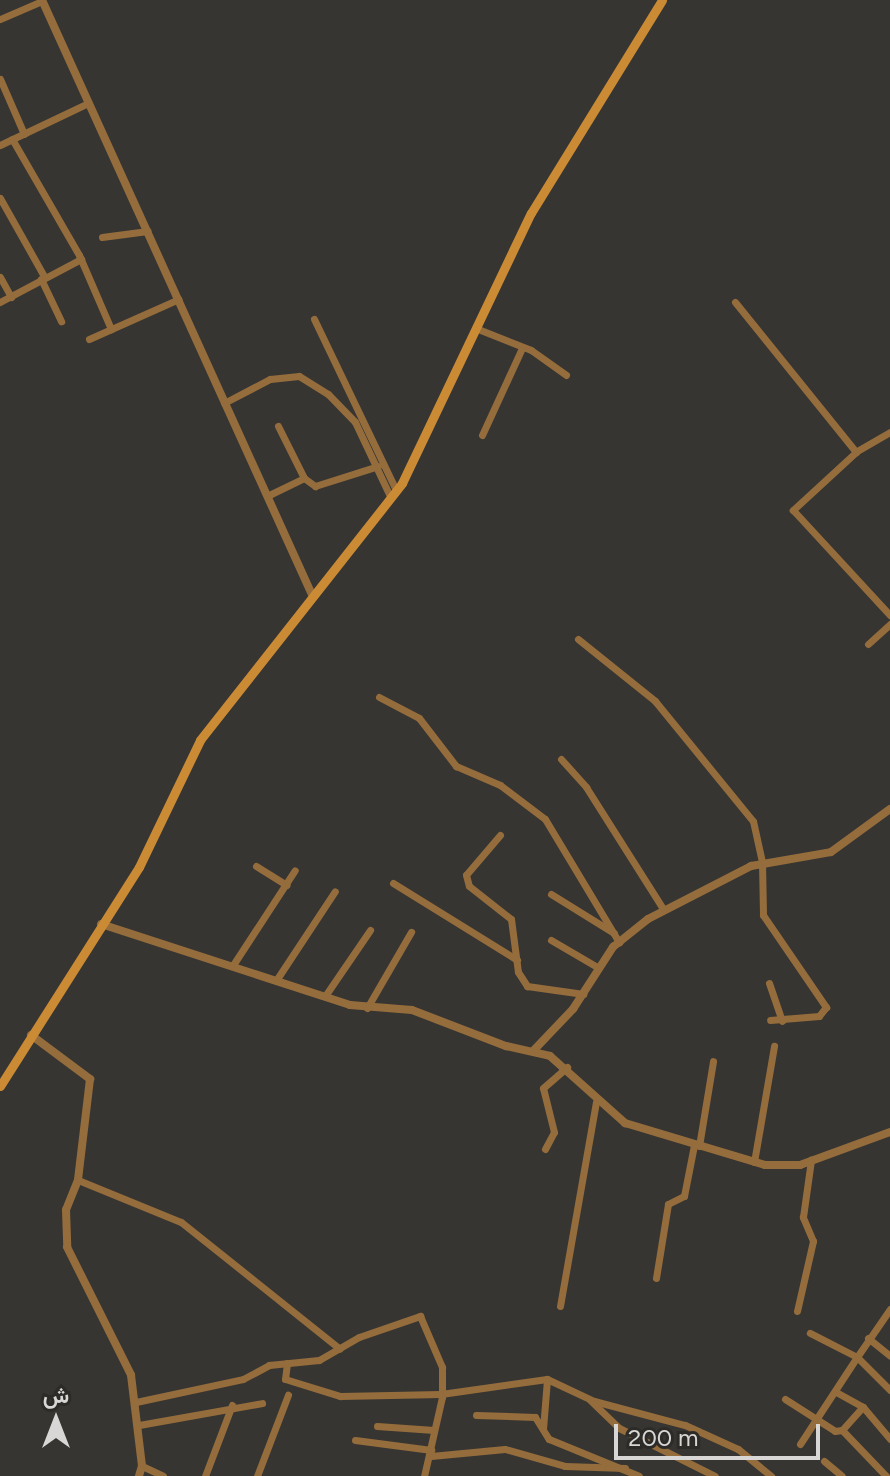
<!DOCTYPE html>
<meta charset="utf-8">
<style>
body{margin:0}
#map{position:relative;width:890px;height:1476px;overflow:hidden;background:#373532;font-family:Figtree,Vazirmatn,sans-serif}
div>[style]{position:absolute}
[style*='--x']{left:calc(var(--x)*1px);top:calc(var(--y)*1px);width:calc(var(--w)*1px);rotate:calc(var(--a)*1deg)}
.minor>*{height:7px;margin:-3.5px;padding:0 3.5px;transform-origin:3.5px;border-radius:3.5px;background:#956d3c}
.tertiary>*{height:8px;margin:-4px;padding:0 4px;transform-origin:4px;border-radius:4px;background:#956d3c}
.secondary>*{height:9px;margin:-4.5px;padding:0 4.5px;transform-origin:4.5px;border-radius:4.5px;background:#cb8b35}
span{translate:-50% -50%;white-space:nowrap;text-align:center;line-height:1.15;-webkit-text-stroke:7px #2d2b28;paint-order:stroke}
.north{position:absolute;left:16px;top:1380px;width:80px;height:80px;-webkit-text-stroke:6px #2d2b28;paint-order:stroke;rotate:0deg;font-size:22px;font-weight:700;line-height:32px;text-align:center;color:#d8d7d5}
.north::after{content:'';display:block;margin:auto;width:28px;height:36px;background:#d8d7d5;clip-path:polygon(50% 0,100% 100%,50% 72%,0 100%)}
.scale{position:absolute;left:614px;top:1424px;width:206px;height:36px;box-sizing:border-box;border:4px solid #d8d7d5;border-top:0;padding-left:10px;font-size:24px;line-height:28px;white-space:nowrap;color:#d8d7d5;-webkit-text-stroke:6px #2d2b28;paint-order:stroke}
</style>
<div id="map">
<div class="minor">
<i style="--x:0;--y:19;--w:46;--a:-23.2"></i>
<i style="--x:0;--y:79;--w:60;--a:66.4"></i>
<i style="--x:12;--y:139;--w:134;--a:60"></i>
<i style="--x:79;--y:255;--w:81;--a:66.6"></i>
<i style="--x:0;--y:145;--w:98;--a:-25.5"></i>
<i style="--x:0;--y:198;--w:90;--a:60.6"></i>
<i style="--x:102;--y:237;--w:46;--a:-7.4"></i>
<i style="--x:0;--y:277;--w:23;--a:61"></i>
<i style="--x:41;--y:279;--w:47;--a:64.5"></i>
<i style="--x:0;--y:302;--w:92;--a:-28"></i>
<i style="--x:735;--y:302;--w:193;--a:51.1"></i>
<i style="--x:314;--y:319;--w:190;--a:64.4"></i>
<i style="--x:478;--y:329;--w:57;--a:21.6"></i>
<i style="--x:531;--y:350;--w:43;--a:35.5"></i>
<i style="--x:89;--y:339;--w:98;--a:-24"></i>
<i style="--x:224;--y:403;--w:52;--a:-27.6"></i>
<i style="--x:270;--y:379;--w:29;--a:-6"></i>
<i style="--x:299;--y:376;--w:34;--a:32"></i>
<i style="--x:328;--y:394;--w:39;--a:46"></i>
<i style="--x:355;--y:422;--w:84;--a:64.7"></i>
<i style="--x:278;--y:426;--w:58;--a:63.4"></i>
<i style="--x:304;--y:478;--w:14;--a:36"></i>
<i style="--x:315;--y:486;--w:66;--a:-17.6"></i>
<i style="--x:890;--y:432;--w:39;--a:150"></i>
<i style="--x:856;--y:452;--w:86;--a:137.4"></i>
<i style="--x:793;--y:510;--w:143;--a:47.3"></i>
<i style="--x:482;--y:435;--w:96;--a:-65.3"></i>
<i style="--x:267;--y:496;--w:41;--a:-25.9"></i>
<i style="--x:578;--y:639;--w:99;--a:38.8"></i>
<i style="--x:655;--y:701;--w:155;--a:50.8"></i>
<i style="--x:753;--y:821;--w:42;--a:77.6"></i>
<i style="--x:762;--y:862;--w:53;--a:88.9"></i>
<i style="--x:763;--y:915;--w:112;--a:55.6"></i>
<i style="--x:826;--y:1007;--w:11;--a:128"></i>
<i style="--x:819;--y:1016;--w:49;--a:175.3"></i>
<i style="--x:868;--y:644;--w:30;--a:-42"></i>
<i style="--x:379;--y:697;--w:45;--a:27.7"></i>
<i style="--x:419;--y:718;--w:61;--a:52.4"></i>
<i style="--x:456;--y:766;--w:48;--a:23.4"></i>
<i style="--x:500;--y:785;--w:56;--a:37.1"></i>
<i style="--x:545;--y:819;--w:144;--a:59"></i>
<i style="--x:561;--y:759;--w:38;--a:48"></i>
<i style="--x:586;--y:787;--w:144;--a:57.7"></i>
<i style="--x:500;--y:835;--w:52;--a:130.4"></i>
<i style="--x:466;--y:875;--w:11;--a:75"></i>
<i style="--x:469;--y:886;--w:53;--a:38.2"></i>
<i style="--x:511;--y:919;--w:53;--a:82.5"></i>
<i style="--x:518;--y:972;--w:17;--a:57"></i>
<i style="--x:527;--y:986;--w:57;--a:8.1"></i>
<i style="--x:256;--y:866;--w:36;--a:32"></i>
<i style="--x:393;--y:883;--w:146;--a:31.8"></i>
<i style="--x:551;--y:894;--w:74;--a:31.8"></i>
<i style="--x:551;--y:940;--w:53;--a:30.4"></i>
<i style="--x:233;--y:965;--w:113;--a:-56.9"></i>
<i style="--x:277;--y:979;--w:105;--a:-56.6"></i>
<i style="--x:769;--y:983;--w:40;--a:71.1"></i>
<i style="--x:325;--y:996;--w:80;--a:-55.7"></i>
<i style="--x:367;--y:1008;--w:88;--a:-59.9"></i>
<i style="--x:699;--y:1146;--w:86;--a:-80.6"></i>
<i style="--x:545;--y:1149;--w:19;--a:-62"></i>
<i style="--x:554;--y:1132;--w:45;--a:-104"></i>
<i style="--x:543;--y:1088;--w:32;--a:-41"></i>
<i style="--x:754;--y:1162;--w:118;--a:-80.2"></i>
<i style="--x:78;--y:1180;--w:111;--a:22.2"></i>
<i style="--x:181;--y:1222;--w:203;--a:38.6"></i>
<i style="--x:656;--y:1278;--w:75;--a:-80.8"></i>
<i style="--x:668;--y:1204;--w:18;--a:-27"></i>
<i style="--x:684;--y:1196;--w:52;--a:-78.9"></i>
<i style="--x:560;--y:1306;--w:207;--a:-80"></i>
<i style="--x:890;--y:1309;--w:58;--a:124.5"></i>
<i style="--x:857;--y:1357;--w:47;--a:45"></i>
<i style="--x:797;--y:1311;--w:72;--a:-77.1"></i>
<i style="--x:813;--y:1241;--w:26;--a:-113"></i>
<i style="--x:803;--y:1217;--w:58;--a:-82"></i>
<i style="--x:868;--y:1338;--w:28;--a:39"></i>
<i style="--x:287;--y:1363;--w:16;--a:97"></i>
<i style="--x:285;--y:1379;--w:58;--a:17.2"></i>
<i style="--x:340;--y:1396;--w:101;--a:-1.1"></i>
<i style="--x:441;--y:1394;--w:107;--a:-8.1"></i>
<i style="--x:547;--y:1379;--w:52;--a:25.1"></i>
<i style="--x:594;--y:1401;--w:94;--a:14.8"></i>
<i style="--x:685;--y:1425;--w:58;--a:24.4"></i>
<i style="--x:738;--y:1449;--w:43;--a:39.3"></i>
<i style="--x:836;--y:1392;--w:31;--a:29"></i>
<i style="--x:863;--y:1407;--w:42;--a:49.8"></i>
<i style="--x:785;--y:1399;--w:59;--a:32.6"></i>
<i style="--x:835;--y:1431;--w:7;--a:-8"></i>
<i style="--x:842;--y:1430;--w:64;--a:46.3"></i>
<i style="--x:590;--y:1400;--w:40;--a:44"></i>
<i style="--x:619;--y:1428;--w:107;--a:26.6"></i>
<i style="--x:136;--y:1402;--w:109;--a:-12.1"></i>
<i style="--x:243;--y:1379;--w:30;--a:-28"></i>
<i style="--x:269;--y:1365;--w:50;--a:-5.7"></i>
<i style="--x:319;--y:1360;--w:46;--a:-29.9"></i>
<i style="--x:359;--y:1337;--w:65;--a:-19"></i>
<i style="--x:420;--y:1316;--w:56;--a:66.7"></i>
<i style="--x:442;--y:1367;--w:30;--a:90"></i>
<i style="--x:442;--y:1397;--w:81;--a:102.8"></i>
<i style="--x:476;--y:1415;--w:59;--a:1.9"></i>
<i style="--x:535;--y:1417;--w:26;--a:58"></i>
<i style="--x:549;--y:1439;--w:97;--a:22.3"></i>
<i style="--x:139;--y:1425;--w:125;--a:-10.1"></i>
<i style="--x:377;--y:1426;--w:57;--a:4"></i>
<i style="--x:543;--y:1429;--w:50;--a:-85.4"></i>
<i style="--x:842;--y:1430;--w:31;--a:-48"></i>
<i style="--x:355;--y:1440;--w:77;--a:7.5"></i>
<i style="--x:800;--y:1444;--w:104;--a:-56.8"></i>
<i style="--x:857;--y:1357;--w:53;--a:-152.9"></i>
<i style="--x:431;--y:1456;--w:74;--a:-5.4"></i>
<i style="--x:505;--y:1449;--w:62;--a:15.8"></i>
<i style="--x:565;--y:1466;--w:60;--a:1.9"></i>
<i style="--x:824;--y:1461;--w:23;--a:40"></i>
<i style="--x:142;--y:1466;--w:23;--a:25"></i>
<i style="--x:205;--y:1476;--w:76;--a:-69.2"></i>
<i style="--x:257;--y:1476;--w:87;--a:-69.1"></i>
</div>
<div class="tertiary">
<i style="--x:42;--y:0;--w:656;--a:65.58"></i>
<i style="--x:101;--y:924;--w:262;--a:18"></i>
<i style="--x:350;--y:1005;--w:62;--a:4.6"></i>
<i style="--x:412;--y:1010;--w:101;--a:21"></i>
<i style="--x:506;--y:1046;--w:45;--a:12.8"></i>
<i style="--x:550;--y:1056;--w:101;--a:41.8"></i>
<i style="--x:625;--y:1123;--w:146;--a:16.7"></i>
<i style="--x:765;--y:1165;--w:35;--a:0"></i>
<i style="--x:800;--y:1165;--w:96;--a:-20.1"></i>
<i style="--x:31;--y:1035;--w:74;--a:36.7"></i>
<i style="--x:90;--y:1079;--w:102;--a:96.8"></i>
<i style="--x:78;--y:1180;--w:32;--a:112"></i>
<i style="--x:66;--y:1210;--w:37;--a:88"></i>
<i style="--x:67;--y:1247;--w:143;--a:63.4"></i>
<i style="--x:131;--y:1375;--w:92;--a:83.1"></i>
<i style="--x:142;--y:1466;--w:10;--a:107"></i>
<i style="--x:534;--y:1050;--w:57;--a:-46.4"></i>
<i style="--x:573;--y:1009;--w:74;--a:-57.2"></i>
<i style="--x:613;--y:947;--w:45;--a:-38.7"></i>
<i style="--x:648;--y:919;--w:116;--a:-27.2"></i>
<i style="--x:751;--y:866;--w:81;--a:-9.9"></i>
<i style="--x:831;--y:852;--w:73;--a:-36.1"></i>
</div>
<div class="secondary">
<i style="--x:0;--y:1086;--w:259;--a:-57.6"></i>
<i style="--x:139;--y:867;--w:141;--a:-64.3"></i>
<i style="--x:200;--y:740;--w:327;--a:-51.8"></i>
<i style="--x:402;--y:483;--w:299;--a:-64.5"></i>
<i style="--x:531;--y:213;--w:250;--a:-58.4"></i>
</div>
<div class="north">ش</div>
<div class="scale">200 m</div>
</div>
